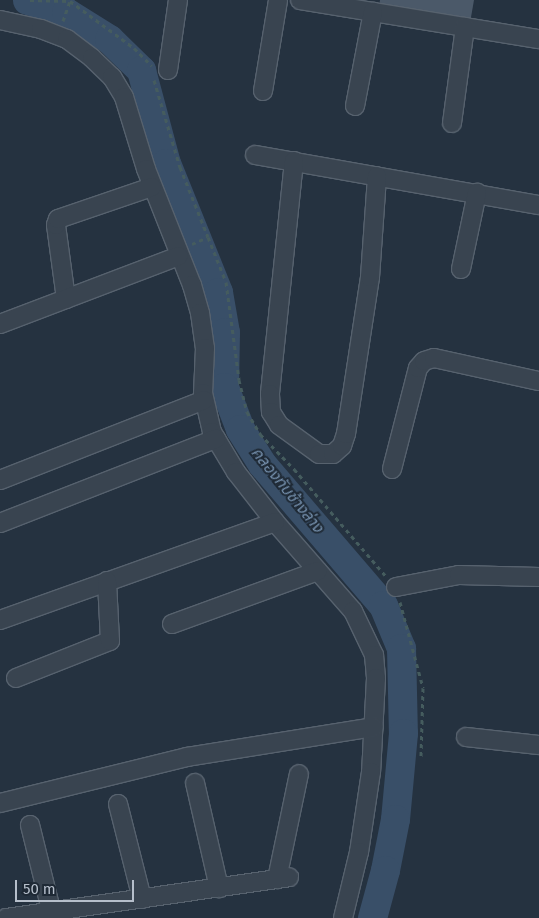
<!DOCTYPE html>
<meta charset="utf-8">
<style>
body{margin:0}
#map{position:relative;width:539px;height:918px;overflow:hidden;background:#253240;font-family:"Fira Sans","Noto Sans Thai",sans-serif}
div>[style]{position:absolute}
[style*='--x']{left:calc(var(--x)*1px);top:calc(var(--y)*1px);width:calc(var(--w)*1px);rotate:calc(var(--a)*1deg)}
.river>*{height:29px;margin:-14.5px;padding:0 14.5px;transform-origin:14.5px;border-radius:14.5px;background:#394f68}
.building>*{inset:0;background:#4b5969}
.path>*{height:3px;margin-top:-1.5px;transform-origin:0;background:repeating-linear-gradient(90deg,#455c5e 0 4px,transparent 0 8px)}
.roads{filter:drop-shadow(1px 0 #57626e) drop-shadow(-1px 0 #57626e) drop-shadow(0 1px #57626e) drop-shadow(0 -1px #57626e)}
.minor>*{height:18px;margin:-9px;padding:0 9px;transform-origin:9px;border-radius:9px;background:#394450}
span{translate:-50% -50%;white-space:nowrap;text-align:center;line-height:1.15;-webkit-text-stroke:4px #1e2935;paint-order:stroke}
.water-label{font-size:16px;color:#7691ae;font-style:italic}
.scale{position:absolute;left:15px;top:880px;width:119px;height:22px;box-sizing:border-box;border:2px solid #b6bfcb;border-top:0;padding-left:6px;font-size:15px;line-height:18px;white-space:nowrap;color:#b6bfcb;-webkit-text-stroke:4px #1e2935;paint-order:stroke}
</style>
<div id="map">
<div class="river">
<i style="--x:27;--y:0;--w:41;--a:17.1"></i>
<i style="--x:66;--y:12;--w:51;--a:32.1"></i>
<i style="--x:109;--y:39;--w:45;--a:44.1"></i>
<i style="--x:141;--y:70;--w:96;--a:75"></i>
<i style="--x:166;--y:163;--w:139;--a:68"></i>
<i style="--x:218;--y:292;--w:41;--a:80.1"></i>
<i style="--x:225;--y:332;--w:55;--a:91"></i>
<i style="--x:224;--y:387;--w:45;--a:69.1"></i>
<i style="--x:240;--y:429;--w:41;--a:57.8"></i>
<i style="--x:262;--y:464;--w:186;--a:49.4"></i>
<i style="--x:383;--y:605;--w:47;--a:67.3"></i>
<i style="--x:401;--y:648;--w:85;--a:88.7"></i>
<i style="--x:403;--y:733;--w:86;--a:95.3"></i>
<i style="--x:395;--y:819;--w:52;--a:101.1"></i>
<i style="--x:385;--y:870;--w:50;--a:105.2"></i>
</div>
<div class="building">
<i style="clip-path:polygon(380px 0,474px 0,470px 23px,379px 7px)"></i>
</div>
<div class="path">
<i style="--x:30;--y:0;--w:40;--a:1.4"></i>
<i style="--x:70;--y:1;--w:79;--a:36.3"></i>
<i style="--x:134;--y:48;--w:25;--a:45"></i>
<i style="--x:63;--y:21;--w:21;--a:-71"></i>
<i style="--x:154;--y:80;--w:91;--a:73.4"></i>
<i style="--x:180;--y:167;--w:75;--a:68.2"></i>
<i style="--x:192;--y:244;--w:17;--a:-24"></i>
<i style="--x:208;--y:237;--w:48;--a:68.2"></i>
<i style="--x:226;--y:282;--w:99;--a:82.4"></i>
<i style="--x:239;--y:380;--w:33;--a:76"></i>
<i style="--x:247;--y:412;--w:26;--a:59"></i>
<i style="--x:260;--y:434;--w:49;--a:45.8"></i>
<i style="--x:294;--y:469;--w:140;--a:49.4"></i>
<i style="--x:400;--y:602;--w:89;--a:75"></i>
<i style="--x:423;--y:688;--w:69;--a:91.7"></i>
</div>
<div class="roads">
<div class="minor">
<i style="--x:300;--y:0;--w:242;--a:9.3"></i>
<i style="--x:0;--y:20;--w:42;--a:12.4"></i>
<i style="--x:41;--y:29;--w:28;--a:21"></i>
<i style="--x:67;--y:39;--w:31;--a:37"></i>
<i style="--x:92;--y:58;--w:28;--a:44"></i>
<i style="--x:112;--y:77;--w:23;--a:59"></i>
<i style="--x:124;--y:97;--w:75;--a:73"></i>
<i style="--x:146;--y:169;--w:125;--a:68.4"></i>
<i style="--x:192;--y:285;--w:29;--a:74"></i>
<i style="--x:200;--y:313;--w:35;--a:82"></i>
<i style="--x:205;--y:348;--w:45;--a:92.5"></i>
<i style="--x:203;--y:393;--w:40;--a:77"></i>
<i style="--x:212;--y:432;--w:47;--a:59"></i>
<i style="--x:236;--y:472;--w:63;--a:52"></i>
<i style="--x:275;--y:522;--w:118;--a:48.8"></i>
<i style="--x:353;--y:611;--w:49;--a:64.5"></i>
<i style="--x:374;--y:655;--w:23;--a:85"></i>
<i style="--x:376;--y:678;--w:94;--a:93"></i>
<i style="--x:371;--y:772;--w:81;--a:98.5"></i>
<i style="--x:359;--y:852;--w:68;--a:103.6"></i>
<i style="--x:168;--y:70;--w:71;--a:-81.9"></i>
<i style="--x:263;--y:91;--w:92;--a:-80.6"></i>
<i style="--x:355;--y:106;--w:96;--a:-79.2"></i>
<i style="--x:452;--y:123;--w:97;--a:-82.3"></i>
<i style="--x:255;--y:155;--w:288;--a:10"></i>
<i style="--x:294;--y:161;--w:234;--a:95.9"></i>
<i style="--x:270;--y:394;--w:18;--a:87"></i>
<i style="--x:271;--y:412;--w:15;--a:58"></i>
<i style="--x:279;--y:425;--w:49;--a:35.9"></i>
<i style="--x:319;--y:454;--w:14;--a:0"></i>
<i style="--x:333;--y:454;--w:12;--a:-42"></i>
<i style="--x:342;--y:446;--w:13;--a:-72"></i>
<i style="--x:346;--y:434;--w:159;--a:-81.3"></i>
<i style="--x:370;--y:277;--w:101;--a:-86"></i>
<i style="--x:461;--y:269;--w:78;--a:-78.1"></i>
<i style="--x:66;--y:299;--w:75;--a:-97.7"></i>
<i style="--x:56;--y:225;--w:6;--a:-72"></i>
<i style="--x:58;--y:219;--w:99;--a:-18.8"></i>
<i style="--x:0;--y:324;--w:191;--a:-20.8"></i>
<i style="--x:392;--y:469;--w:104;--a:-75.6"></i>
<i style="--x:418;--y:368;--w:9;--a:-49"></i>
<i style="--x:424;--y:361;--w:10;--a:-17"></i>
<i style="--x:434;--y:358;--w:107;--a:12.4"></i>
<i style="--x:0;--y:480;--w:219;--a:-21.4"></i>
<i style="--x:0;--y:523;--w:232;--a:-21.3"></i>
<i style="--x:396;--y:587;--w:64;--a:-10.8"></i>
<i style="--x:459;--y:575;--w:80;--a:1.4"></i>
<i style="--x:0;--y:620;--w:292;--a:-19.6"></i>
<i style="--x:172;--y:624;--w:155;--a:-20"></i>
<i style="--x:16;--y:678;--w:101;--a:-21.5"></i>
<i style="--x:110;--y:641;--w:60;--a:-92.9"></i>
<i style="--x:466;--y:737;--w:73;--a:6.3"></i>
<i style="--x:195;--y:783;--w:108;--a:77.1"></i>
<i style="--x:0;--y:803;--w:193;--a:-13.8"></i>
<i style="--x:187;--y:757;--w:189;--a:-9.1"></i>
<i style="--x:118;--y:804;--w:98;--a:75.8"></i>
<i style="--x:30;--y:825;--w:88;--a:76.1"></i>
<i style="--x:277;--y:879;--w:107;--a:-78.2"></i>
<i style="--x:6;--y:918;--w:286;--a:-8.2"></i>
</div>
</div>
<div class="water-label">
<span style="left:287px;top:490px;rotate:51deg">คลองทับช้างล่าง</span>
</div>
<div class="scale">50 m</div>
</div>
